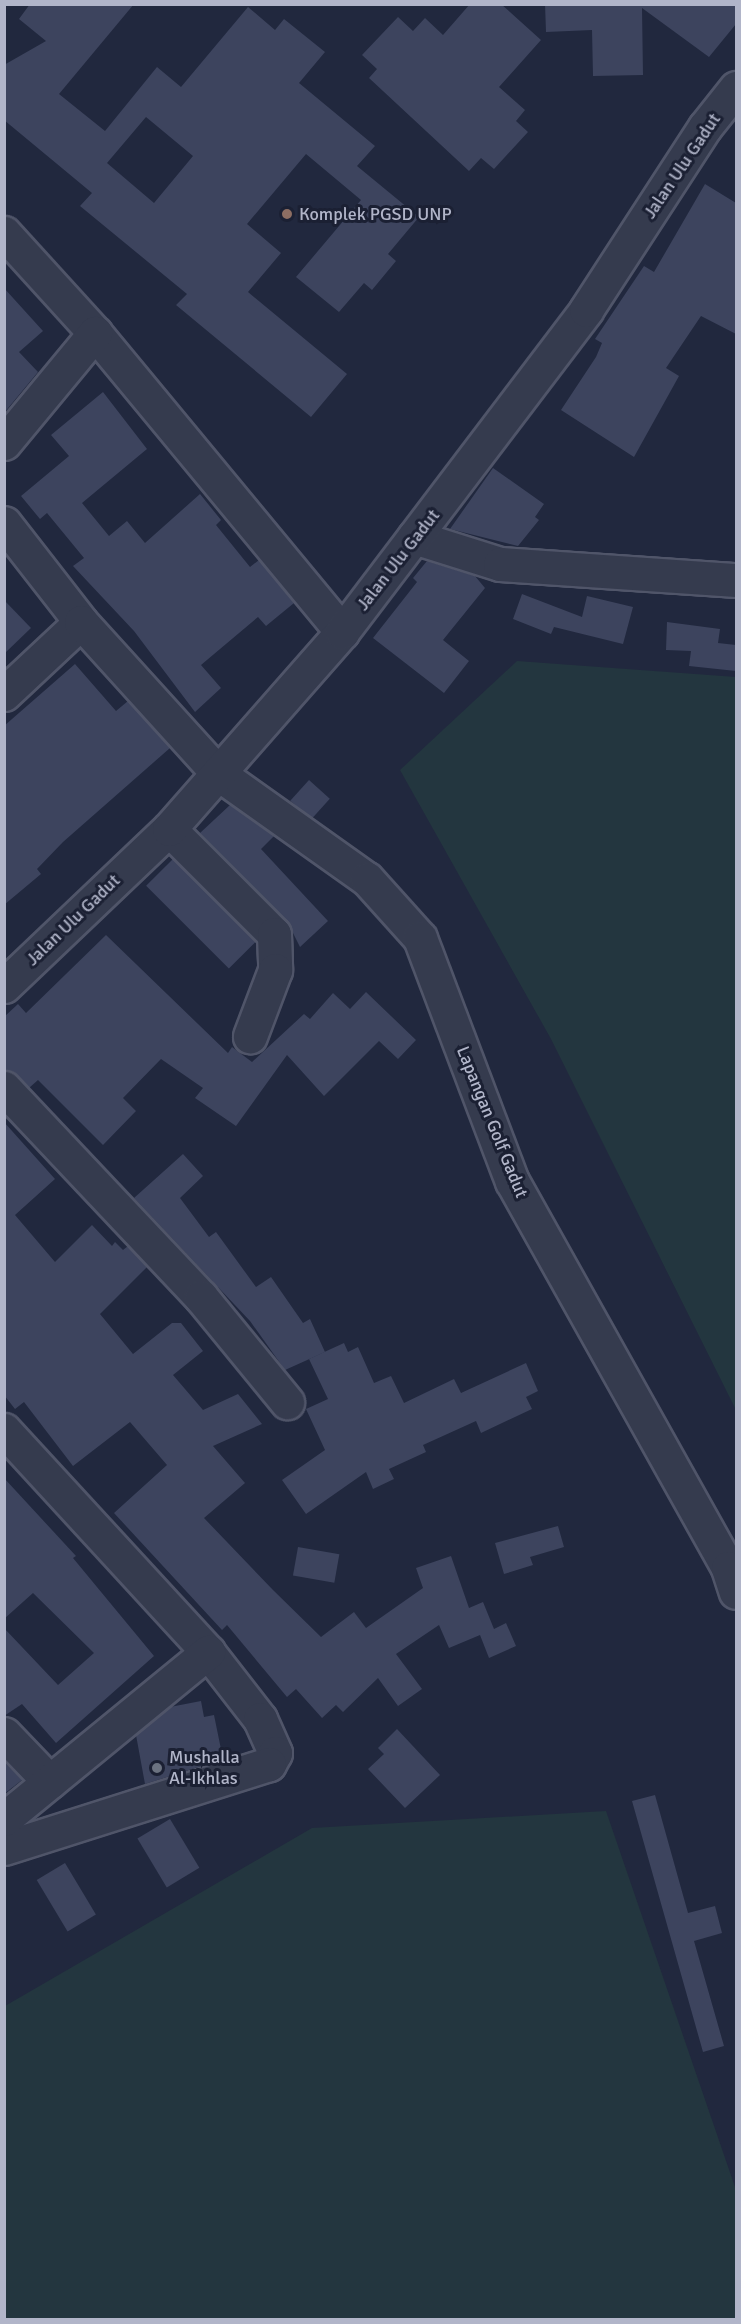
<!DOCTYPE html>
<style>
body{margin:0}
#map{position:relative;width:741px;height:2324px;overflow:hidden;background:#21283e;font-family:Signika,sans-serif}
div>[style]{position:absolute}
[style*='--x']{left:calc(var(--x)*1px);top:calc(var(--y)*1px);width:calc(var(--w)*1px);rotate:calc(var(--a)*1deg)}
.green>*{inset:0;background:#23363f}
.building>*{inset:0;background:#3d445e;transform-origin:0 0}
.roads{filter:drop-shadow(2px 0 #505569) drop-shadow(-2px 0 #505569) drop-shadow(0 2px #505569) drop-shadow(0 -2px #505569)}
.minor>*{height:33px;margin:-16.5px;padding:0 16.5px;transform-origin:16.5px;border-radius:16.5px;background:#353b4e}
.dots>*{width:16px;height:16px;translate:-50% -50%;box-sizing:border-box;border:3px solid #1b2033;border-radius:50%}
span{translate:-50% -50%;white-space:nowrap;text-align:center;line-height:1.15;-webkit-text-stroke:6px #1b2033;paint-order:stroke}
.street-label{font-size:18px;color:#b1b5c9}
.poi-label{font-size:18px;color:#b1b5c9}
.left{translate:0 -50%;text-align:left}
.frame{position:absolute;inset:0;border:6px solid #b1b5c9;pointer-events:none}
</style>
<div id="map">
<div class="green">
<i style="clip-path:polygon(517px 661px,736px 677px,736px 1410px,551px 1039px,400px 770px)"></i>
<i style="clip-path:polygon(606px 1811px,736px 2190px,736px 2319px,5px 2319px,5px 2006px,312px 1828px)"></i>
</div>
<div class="building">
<i style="clip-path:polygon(evenodd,30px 4px,134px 4px,59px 94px,105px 131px,157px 67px,181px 87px,248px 7px,275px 30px,284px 19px,325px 52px,299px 83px,375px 146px,357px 166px,419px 217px,388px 254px,396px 261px,372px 290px,364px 283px,339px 312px,296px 277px,361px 200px,306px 154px,247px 224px,281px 253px,248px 292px,347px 374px,311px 417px,176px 305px,187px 294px,80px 206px,92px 193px,4px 120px,4px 65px,46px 41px,19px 19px,30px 4px,146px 117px,193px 156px,154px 203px,107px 163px,146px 117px)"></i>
<i style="clip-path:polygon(470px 4px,501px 4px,541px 40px,499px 87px,525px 110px,516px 121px,528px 132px,494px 169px,481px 158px,469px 171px,369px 78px,377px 69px,362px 55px,398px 17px,413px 31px,425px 18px,443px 35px)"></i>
<i style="clip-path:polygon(545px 4px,736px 4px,736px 24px,709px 57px,642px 8px,643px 75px,593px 76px,592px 30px,546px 32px)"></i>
<i style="clip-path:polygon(705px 184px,736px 203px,736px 334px,701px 316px,666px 368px,679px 376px,634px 457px,561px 410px,596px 357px,602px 343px,595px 339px,644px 266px,654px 272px)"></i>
<i style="clip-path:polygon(4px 288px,43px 331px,19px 352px,38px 372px,4px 413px)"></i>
<i style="clip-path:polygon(103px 392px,147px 449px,82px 503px,109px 536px,127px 521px,145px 543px,200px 494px,221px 520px,216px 525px,250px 567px,259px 560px,294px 603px,266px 626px,258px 617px,201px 665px,221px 688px,195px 712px,134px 631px,73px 566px,84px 558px,47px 513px,40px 519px,21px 496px,69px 456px,51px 435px)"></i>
<i style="clip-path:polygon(493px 468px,544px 504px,535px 517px,539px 520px,518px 546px,450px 529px)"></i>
<i style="clip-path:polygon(427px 561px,475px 576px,485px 588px,443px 640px,469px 661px,444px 693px,373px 638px,417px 582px,413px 578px)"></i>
<i style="clip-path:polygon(522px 594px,582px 617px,587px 596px,633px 607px,623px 644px,554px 627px,551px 634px,513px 619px)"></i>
<i style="clip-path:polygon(4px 600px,31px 628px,4px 654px)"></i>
<i style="clip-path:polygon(667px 622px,720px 629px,718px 643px,736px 645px,736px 671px,689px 666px,691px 651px,666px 650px)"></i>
<i style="clip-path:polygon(75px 664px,116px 711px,128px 701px,170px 748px,63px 842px,37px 869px,41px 874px,4px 905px,4px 726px)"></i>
<i style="left:309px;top:780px;width:28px;height:28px;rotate:42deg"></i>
<i style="clip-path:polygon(230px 805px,274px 836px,261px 849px,328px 921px,300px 947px,287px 921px,200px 833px)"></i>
<i style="left:173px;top:859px;width:117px;height:38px;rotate:45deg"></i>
<i style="clip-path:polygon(106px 935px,228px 1053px,232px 1047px,252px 1062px,304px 1014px,310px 1019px,333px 993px,350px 1009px,366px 992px,416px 1040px,398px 1059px,379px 1041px,324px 1096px,287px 1055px,236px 1126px,195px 1098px,203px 1088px,161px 1059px,123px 1098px,136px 1111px,103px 1145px,38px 1080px,29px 1088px,4px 1070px,4px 1017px,18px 1004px,26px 1013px)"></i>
<i style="clip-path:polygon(4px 1122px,55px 1179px,15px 1215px,55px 1262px,92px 1225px,112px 1246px,115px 1242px,123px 1250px,128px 1246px,147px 1267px,100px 1314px,133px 1354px,172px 1323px,181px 1323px,203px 1351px,173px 1375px,203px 1410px,238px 1394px,262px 1424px,213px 1446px,245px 1483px,204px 1518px,273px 1590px,321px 1637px,354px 1612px,366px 1628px,423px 1588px,416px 1568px,451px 1556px,469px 1608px,483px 1602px,494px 1629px,506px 1623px,516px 1646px,489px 1658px,480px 1635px,449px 1648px,439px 1625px,396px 1654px,422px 1689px,398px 1706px,378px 1678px,343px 1712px,336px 1705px,322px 1718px,296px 1689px,287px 1697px,227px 1625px,222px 1630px,114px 1513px,167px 1465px,130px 1422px,73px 1466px,24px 1402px,15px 1409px,4px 1395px)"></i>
<i style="clip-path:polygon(183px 1154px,203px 1176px,180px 1198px,209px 1237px,216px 1232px,256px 1287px,271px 1277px,303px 1323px,310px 1319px,325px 1352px,285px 1370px,250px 1321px,134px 1198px)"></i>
<i style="clip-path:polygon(344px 1343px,348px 1352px,358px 1347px,374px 1383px,391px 1376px,404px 1403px,454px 1379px,461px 1393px,526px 1363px,538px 1391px,526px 1397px,532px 1409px,481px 1433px,476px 1421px,423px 1445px,426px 1452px,389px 1469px,394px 1479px,373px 1489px,366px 1472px,306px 1514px,282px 1480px,325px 1450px,306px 1409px,328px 1399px,309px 1359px)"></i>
<i style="clip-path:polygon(4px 1478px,76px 1556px,73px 1558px,154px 1656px,56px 1743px,22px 1704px,4px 1716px,4px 1628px,58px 1685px,94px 1653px,33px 1593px,4px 1619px)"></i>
<i style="clip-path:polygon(558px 1526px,564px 1547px,530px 1557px,533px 1565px,504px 1574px,495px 1543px)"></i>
<i style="left:298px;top:1547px;width:42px;height:29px;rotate:10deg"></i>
<i style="clip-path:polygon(201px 1701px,204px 1717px,214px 1715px,223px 1759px,145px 1784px,136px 1735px,170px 1707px)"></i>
<i style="clip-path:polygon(397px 1729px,440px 1775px,405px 1808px,368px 1769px,384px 1754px,378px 1748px)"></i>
<i style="clip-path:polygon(4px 1762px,22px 1780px,4px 1794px)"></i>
<i style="clip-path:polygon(655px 1795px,688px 1913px,715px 1906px,722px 1933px,694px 1941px,724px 2046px,703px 2052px,632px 1801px)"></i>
<i style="left:170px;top:1819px;width:57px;height:38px;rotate:59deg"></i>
<i style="left:65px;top:1863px;width:60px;height:33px;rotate:59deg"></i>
</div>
<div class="roads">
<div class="minor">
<i style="--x:4;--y:233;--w:135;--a:47.7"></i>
<i style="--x:95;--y:333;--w:388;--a:50.4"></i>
<i style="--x:4;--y:443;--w:143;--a:-50.4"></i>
<i style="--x:4;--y:523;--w:125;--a:52.1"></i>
<i style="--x:414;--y:537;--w:90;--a:17.4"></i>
<i style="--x:500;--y:564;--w:237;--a:3.9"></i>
<i style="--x:4;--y:694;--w:105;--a:-43.1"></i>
<i style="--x:81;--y:622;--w:205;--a:47.8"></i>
<i style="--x:219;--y:774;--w:181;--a:35.4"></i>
<i style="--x:367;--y:879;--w:79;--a:48.1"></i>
<i style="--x:420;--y:938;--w:260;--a:69.3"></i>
<i style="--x:512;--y:1181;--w:443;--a:60.8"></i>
<i style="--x:728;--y:1568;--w:25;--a:72"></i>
<i style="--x:169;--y:829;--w:148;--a:45"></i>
<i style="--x:274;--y:934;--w:36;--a:88"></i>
<i style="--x:275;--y:970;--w:71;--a:110.7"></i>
<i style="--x:4;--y:986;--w:228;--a:-43.6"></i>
<i style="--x:169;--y:829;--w:262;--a:-48.7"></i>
<i style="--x:342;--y:632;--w:404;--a:-52.8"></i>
<i style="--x:586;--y:310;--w:218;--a:-57"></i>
<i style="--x:705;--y:127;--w:50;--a:-51.5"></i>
<i style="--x:4;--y:1088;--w:287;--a:46.7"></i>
<i style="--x:201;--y:1297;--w:136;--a:50.7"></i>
<i style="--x:4;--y:1430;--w:301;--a:47.4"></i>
<i style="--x:208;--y:1652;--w:85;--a:52.2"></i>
<i style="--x:260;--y:1719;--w:37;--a:66"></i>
<i style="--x:275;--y:1753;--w:13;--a:119"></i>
<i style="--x:269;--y:1764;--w:278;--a:162.4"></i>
<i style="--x:4;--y:1734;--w:66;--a:46.2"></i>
<i style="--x:4;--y:1819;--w:264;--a:-39.3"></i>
</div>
</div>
<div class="dots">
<i style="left:287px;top:214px;background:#8d6e63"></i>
<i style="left:157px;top:1768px;background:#6b7280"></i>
</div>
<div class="street-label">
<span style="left:682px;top:166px;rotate:-56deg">Jalan Ulu Gadut</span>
<span style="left:398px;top:560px;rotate:-52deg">Jalan Ulu Gadut</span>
<span style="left:73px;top:920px;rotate:-44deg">Jalan Ulu Gadut</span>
<span style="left:492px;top:1122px;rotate:68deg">Lapangan Golf Gadut</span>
</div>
<div class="poi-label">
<span class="left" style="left:299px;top:214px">Komplek PGSD UNP</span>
<span class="left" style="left:169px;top:1768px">Mushalla<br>Al-Ikhlas</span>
</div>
<div class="frame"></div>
</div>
